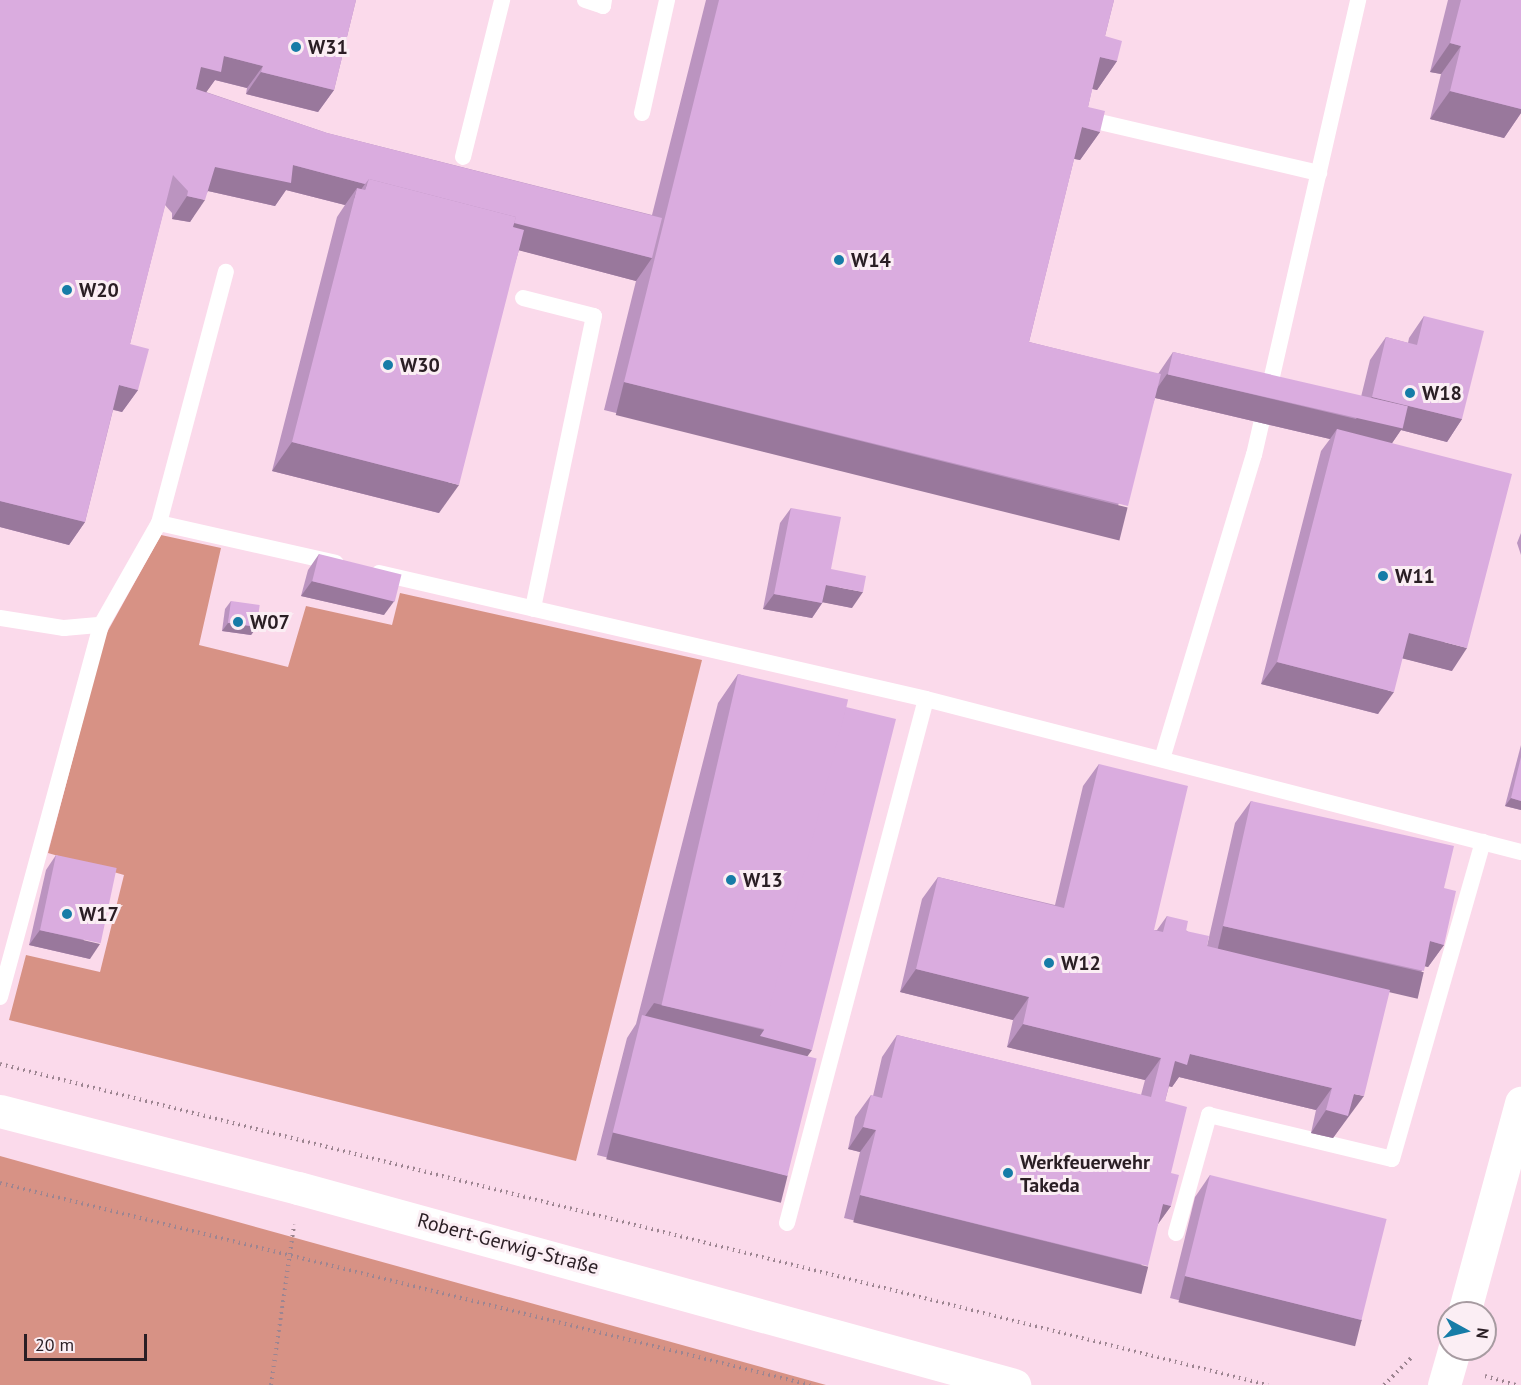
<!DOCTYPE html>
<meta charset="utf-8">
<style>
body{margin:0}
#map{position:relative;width:1521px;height:1385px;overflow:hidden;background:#fbdaeb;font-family:"PT Sans",sans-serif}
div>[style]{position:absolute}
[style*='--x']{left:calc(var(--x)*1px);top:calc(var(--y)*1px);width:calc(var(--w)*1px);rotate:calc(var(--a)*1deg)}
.forest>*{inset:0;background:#d79285}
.path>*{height:4px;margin-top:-2px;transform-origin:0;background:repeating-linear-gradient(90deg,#9d8591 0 1.5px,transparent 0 6px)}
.service>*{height:16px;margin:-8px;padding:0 8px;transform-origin:8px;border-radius:8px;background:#fff}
.minor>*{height:33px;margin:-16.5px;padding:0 16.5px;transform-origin:16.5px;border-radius:16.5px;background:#fff}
.tertiary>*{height:33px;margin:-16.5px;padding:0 16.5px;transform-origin:16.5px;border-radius:16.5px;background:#fff}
.wall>*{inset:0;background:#bb94c0}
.shaded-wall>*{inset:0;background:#99789c;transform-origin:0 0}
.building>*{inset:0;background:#daacdf;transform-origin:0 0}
.dots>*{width:16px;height:16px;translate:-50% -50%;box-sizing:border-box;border:3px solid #fbeef4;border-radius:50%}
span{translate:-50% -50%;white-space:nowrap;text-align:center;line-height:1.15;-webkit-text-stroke:6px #fbeef4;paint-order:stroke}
.poi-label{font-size:20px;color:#2a1e24;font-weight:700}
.left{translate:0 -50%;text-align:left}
.street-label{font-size:20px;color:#2a1e24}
.north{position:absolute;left:1437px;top:1301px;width:60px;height:60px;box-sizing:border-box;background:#fbeef4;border:2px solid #a79ba1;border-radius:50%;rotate:98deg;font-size:16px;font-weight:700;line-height:24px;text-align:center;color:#2a1e24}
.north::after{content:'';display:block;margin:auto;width:21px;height:27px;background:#167ca7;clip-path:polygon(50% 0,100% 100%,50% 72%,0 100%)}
.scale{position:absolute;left:24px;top:1334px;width:123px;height:27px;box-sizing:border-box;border:3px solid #2a1e24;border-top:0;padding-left:8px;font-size:18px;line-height:21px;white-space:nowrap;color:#2a1e24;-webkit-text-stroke:4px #fbeef4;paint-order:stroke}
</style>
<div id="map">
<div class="forest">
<i style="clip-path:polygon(161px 535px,221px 548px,199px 645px,288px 667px,306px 606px,392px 625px,400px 593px,702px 660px,576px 1161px,9px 1020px,26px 955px,100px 972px,124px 875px,48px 853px,105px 636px)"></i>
<i style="clip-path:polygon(0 1156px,826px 1385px,0 1385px)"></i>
</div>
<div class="path">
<i style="--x:0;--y:1064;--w:1308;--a:14.21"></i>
<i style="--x:0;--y:1183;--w:835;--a:14"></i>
<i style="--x:1485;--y:1376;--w:32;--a:16"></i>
<i style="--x:271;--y:1385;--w:162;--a:-81.8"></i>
<i style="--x:1384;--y:1385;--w:38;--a:-45"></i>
</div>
<div class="service">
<i style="--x:585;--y:0;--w:19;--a:18"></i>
<i style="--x:603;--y:6;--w:6;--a:-81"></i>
<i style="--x:642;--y:113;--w:116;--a:-77.5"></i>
<i style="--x:1104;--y:123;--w:221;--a:13.1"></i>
<i style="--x:463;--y:157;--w:162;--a:-76"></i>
<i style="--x:523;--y:298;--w:73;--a:14.2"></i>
<i style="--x:594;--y:316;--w:299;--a:101.8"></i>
<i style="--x:159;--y:523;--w:181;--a:12.7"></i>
<i style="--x:379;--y:573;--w:561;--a:12.97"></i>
<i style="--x:926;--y:699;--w:614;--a:14.42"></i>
<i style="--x:0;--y:618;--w:65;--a:8.9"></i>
<i style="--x:64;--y:628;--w:37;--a:-5"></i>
<i style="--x:101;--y:625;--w:117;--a:-60.4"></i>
<i style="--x:159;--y:523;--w:260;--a:-75.1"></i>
<i style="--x:1162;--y:759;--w:318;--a:-73.2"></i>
<i style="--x:1254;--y:455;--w:467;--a:-77.1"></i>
<i style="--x:0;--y:997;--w:385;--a:-74.8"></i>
<i style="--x:787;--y:1223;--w:542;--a:-75.14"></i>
<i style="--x:1176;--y:1233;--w:123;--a:-74.4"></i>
<i style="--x:1209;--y:1115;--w:188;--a:13.5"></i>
<i style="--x:1392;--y:1159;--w:330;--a:-74"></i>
</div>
<div class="minor">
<i style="--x:1464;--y:1313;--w:218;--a:-74.8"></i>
<i style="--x:1444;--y:1385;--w:37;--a:-74"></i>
</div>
<div class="tertiary">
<i style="--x:0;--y:1111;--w:308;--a:14.5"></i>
<i style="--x:298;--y:1188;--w:743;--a:15.38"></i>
</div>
<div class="wall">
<i style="clip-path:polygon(0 0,356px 0,334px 90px,318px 112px,246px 94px,247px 88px,215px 80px,206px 92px,327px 133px,652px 215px,706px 0,1114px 0,1105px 36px,1117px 61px,1097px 90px,1092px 89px,1088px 107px,1100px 132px,1080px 160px,1074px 159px,1029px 342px,1158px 374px,1173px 352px,1361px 397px,1370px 360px,1386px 337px,1408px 343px,1409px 338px,1424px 316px,1462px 419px,1447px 442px,1401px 430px,1392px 443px,1452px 671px,1402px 658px,1378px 714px,1261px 684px,1321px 451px,1330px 439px,1155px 398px,1108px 535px,604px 410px,636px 281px,519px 250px,439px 513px,272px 471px,337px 217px,345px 205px,286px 190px,275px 206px,208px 191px,190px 222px,172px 219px,172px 213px,165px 205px,130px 344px,138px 390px,122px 412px,113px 410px,85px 522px,69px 545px,0 527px)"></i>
<i style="clip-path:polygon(1448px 0,1521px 0,1521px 113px,1504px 138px,1430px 119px,1441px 74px,1430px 72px)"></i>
<i style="clip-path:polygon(791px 508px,852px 608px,823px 602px,812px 618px,763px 609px,780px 523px)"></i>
<i style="clip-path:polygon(1521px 533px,1521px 555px,1517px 543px)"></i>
<i style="clip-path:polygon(319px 554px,384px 615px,301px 596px,308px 570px)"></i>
<i style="clip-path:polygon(231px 601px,257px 627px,251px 635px,222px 631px,225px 609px)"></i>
<i style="clip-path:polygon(738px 674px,846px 707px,807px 1056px,772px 1198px,597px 1155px,627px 1038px,636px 1024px,718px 703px)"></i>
<i style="clip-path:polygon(1521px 745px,1521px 810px,1505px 806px)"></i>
<i style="clip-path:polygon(1099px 764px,1154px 930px,1157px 930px,1167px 916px,1207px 946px,1235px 823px,1251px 801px,1444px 888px,1444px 945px,1428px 967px,1425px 966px,1408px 993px,1323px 974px,1348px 1118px,1347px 1118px,1333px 1138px,1311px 1133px,1316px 1110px,1179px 1077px,1172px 1087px,1169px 1086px,1165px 1101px,1171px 1173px,1171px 1206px,1158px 1224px,1132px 1288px,844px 1218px,860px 1152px,848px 1149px,855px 1117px,871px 1095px,873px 1096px,882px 1057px,897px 1035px,1141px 1095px,1145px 1080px,1007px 1047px,1013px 1020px,900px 992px,922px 899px,938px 877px,1055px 905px,1083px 786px)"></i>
<i style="clip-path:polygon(56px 855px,90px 959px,29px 945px,46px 870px)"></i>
<i style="clip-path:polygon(1210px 1175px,1362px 1320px,1346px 1342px,1170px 1298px,1195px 1197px)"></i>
</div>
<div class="shaded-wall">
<i style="clip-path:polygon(1450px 43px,1461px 46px,1441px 74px,1430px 72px)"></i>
<i style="clip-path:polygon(224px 56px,263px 66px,247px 88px,215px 80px,205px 94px,186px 89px,201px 67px)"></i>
<i style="clip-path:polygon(1100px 57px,1117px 61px,1097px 90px,1080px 86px)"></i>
<i style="clip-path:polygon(261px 72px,334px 90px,318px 112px,246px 94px)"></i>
<i style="clip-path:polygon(1450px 91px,1521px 109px,1521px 113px,1504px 138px,1430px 119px)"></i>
<i style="clip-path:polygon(1082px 127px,1100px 132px,1080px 160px,1062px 156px)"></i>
<i style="clip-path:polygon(293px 165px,365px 184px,354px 199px,357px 188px,345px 205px,286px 190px,275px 206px,199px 189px,215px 167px)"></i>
<i style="clip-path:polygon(367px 184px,652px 258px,636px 281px,354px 207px,365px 190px)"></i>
<i style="clip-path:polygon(187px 196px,205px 200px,190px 222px,172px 219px)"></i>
<i style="clip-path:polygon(1167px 374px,1356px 419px,1372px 397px,1462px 419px,1447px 442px,1401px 430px,1386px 452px,1337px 429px,1330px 439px,1151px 397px)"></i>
<i style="left:624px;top:382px;width:519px;height:34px;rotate:14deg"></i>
<i style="clip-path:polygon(119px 385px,138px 390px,122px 412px,104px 407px)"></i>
<i style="clip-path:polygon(292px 442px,459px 485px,439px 513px,272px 471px)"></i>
<i style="clip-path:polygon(0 501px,85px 522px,69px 545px,0 527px)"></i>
<i style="clip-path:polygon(312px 581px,395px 600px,384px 615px,301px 596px)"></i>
<i style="clip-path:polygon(826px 585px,863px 592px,852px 608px,816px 601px)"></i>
<i style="clip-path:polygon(774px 594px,822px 603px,812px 618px,763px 609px)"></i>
<i style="clip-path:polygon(228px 623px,257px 627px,251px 635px,222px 631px)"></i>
<i style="clip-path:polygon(1409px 633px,1467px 648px,1452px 671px,1393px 656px)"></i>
<i style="clip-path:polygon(1277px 662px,1394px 692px,1378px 714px,1261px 684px)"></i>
<i style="clip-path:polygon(1511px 798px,1521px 801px,1521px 810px,1505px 806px)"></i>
<i style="left:1223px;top:926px;width:206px;height:27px;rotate:13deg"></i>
<i style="clip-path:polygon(40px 930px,100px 944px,90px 959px,29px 945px)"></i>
<i style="clip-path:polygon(1430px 941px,1444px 945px,1428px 967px,1415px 964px)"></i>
<i style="clip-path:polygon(916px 969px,1029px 997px,1013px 1020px,900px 992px)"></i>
<i style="clip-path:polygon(654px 1003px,764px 1030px,812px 1050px,796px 1072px,640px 1023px)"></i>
<i style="clip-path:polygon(1023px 1024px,1161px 1058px,1145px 1080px,1007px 1047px)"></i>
<i style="clip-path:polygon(1190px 1054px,1332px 1088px,1316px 1110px,1179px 1077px,1172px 1087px,1159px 1084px,1175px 1061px)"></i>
<i style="clip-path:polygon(1354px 1094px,1364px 1096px,1333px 1138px,1311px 1133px,1326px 1110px)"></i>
<i style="clip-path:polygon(863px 1127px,876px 1130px,860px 1152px,848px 1149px)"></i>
<i style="left:613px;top:1132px;width:180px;height:28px;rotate:14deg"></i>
<i style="left:860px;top:1195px;width:297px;height:28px;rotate:14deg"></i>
<i style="clip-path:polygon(1163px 1204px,1171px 1206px,1155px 1228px)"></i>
<i style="left:1185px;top:1276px;width:182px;height:27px;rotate:14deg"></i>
</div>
<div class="building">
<i style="clip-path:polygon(0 0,356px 0,334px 90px,261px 72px,263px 66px,224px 56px,221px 72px,201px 67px,196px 89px,327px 133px,662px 218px,652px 258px,514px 223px,516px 217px,369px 179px,365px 184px,293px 165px,291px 183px,215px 167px,205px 200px,187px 196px,188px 191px,173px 175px,130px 344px,149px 349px,138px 390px,119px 385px,85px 522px,0 501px)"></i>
<i style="clip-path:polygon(719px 0,1114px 0,1105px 36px,1122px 41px,1117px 61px,1100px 57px,1088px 107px,1105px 111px,1100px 132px,1082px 127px,1029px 342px,1161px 374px,1128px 506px,624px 382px)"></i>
<i style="clip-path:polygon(1461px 0,1521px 0,1521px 109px,1450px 91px,1461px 46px,1450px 43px)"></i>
<i style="clip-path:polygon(369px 179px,516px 217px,513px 227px,524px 230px,459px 485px,292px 442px,357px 188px,365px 190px)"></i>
<i style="clip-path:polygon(1424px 316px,1484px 331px,1462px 419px,1372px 397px,1386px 337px,1417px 345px)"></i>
<i style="left:1173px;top:352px;width:241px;height:23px;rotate:13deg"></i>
<i style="clip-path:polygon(1337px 429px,1512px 474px,1467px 648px,1409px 633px,1394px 692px,1277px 662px)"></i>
<i style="clip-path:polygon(791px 508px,841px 517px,831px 569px,866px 576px,863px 592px,826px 585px,822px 603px,774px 594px)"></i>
<i style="left:319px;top:554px;width:85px;height:28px;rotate:14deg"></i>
<i style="left:231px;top:601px;width:29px;height:22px;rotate:8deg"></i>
<i style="left:738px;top:674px;width:113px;height:340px;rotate:13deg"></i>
<i style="clip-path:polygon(846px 707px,896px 719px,812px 1050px,760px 1036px,764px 1030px)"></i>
<i style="clip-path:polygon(1521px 757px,1521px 801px,1511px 798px)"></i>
<i style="clip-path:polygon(1099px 764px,1188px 786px,1154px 930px,1163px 932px,1167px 916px,1188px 921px,1186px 931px,1209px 936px,1207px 946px,1390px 990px,1364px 1096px,1354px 1094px,1348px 1116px,1326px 1110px,1332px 1088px,1190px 1054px,1187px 1065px,1175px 1061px,1165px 1101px,1187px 1107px,1171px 1173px,1179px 1175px,1171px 1206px,1163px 1204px,1148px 1266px,860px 1195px,876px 1130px,863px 1127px,871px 1095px,882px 1098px,897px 1035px,1151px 1097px,1161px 1058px,1023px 1024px,1029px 997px,916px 969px,938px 877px,1064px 908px)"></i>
<i style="clip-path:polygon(1251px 801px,1454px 846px,1444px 888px,1456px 891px,1444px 945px,1430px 941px,1424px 971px,1223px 926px)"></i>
<i style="left:56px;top:855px;width:62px;height:77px;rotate:12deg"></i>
<i style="left:642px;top:1015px;width:180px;height:121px;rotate:14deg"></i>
<i style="left:1210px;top:1175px;width:182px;height:104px;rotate:14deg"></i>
</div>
<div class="dots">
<i style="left:296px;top:47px;background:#167ca7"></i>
<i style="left:839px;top:260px;background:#167ca7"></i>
<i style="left:67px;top:290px;background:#167ca7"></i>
<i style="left:388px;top:365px;background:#167ca7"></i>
<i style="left:1410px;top:393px;background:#167ca7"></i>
<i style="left:1383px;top:576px;background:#167ca7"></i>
<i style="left:238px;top:622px;background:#167ca7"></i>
<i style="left:731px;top:880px;background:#167ca7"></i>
<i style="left:67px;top:914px;background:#167ca7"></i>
<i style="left:1049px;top:963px;background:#167ca7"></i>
<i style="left:1008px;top:1173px;background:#167ca7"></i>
</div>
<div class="poi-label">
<span class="left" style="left:308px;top:47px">W31</span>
<span class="left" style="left:851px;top:260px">W14</span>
<span class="left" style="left:79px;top:290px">W20</span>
<span class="left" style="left:400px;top:365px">W30</span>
<span class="left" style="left:1422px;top:393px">W18</span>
<span class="left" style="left:1395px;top:576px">W11</span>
<span class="left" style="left:250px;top:622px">W07</span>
<span class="left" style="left:743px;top:880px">W13</span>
<span class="left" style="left:79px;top:914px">W17</span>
<span class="left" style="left:1061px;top:963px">W12</span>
<span class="left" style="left:1020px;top:1174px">Werkfeuerwehr<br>Takeda</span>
</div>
<div class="street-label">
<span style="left:508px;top:1244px;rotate:15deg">Robert-Gerwig-Straße</span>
</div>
<div class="north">N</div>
<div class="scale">20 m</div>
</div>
